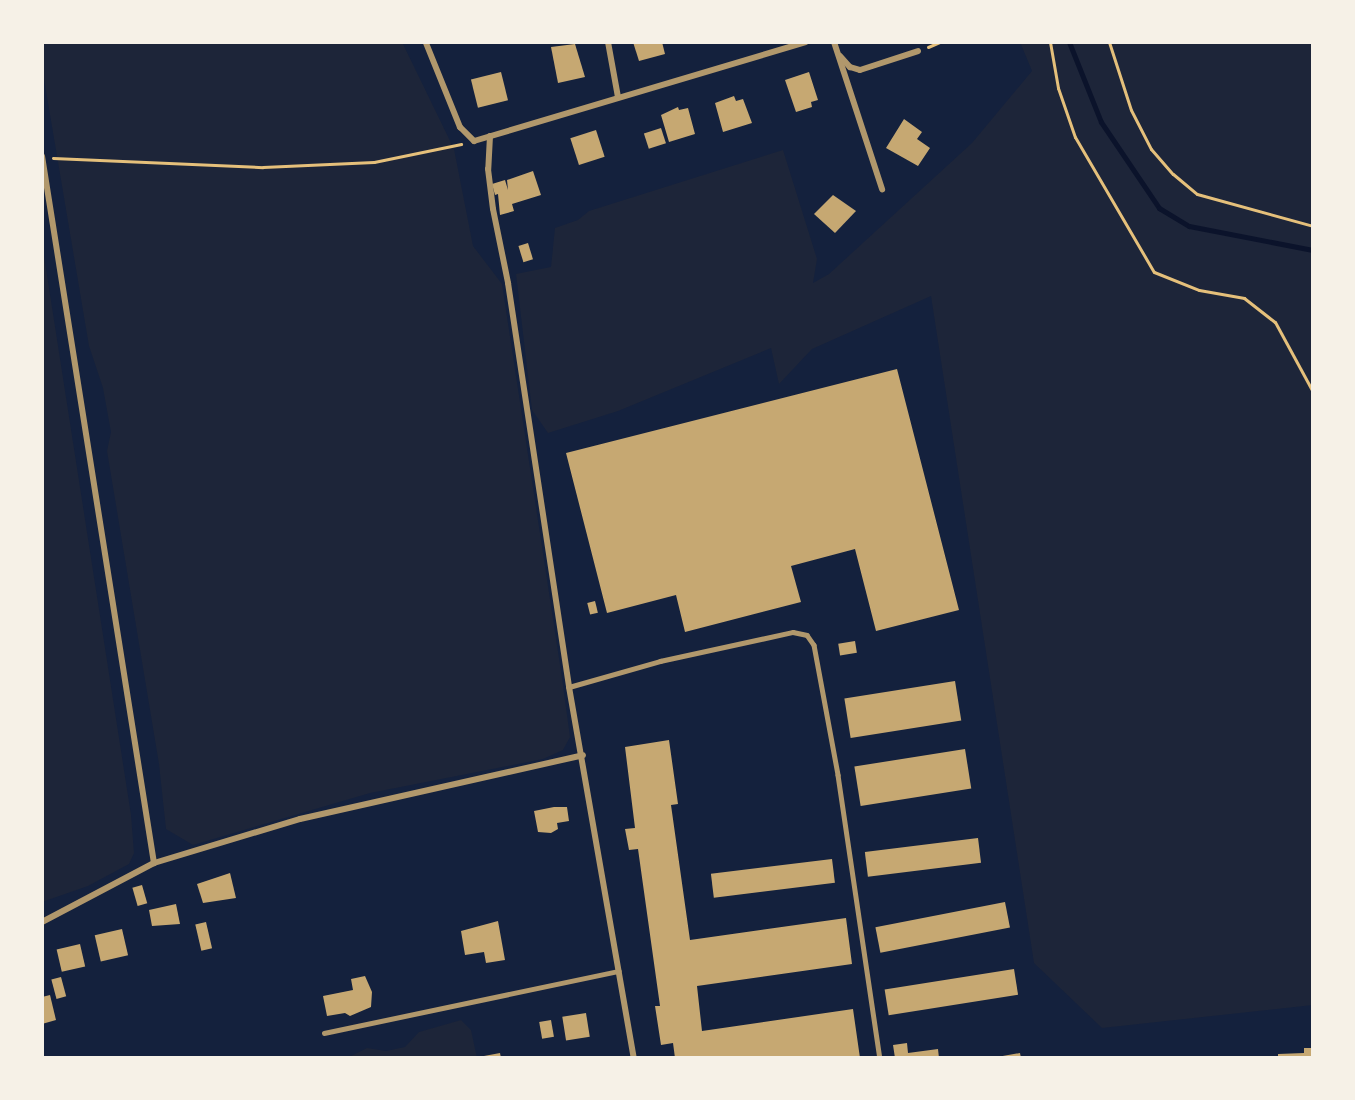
<!DOCTYPE html>
<style>
body{margin:0}
#map{position:relative;width:1355px;height:1100px;overflow:hidden;background:#14213d;font-family:Manrope,sans-serif}
div>[style]{position:absolute}
[style*='--x']{left:calc(var(--x)*1px);top:calc(var(--y)*1px);width:calc(var(--w)*1px);rotate:calc(var(--a)*1deg)}
.green>*{inset:0;background:#1d2539}
.stream>*{height:5px;margin:-2.5px;padding:0 2.5px;transform-origin:2.5px;border-radius:2.5px;background:#0b132b}
.building>*{inset:0;background:#c6a872;transform-origin:0 0}
.path>*{height:3px;margin:-1.5px;padding:0 1.5px;transform-origin:1.5px;border-radius:1.5px;background:#e5c07b}
.service>*{height:4.5px;margin:-2.25px;padding:0 2.25px;transform-origin:2.25px;border-radius:2.25px;background:#b1986c}
.minor>*{height:6px;margin:-3px;padding:0 3px;transform-origin:3px;border-radius:3px;background:#b1986c}
span{translate:-50% -50%;white-space:nowrap;text-align:center;line-height:1.15;-webkit-text-stroke:5px #f6f1e7;paint-order:stroke}
.frame{position:absolute;inset:0;border:44px solid #f6f1e7;pointer-events:none}
</style>
<div id="map">
<div class="green">
<i style="clip-path:polygon(42px 42px,402px 42px,454px 149px,473px 246px,502px 284px,562px 678px,570px 737px,563px 750px,543px 759px,370px 793px,193px 845px,166px 829px,159px 764px,107px 451px,111px 432px,103px 388px,89px 346px,42px 67px)"></i>
<i style="clip-path:polygon(1020px 42px,1313px 42px,1313px 1005px,1102px 1028px,1034px 963px,931px 296px,812px 349px,779px 384px,771px 348px,618px 411px,548px 433px,532px 410px,516px 274px,551px 267px,555px 228px,578px 220px,589px 211px,783px 150px,817px 259px,813px 283px,829px 274px,972px 143px,1032px 71px)"></i>
<i style="clip-path:polygon(42px 243px,131px 815px,134px 853px,129px 864px,88px 886px,42px 902px)"></i>
<i style="clip-path:polygon(461px 1020px,471px 1030px,477px 1058px,347px 1058px,367px 1048px,386px 1051px,405px 1047px,419px 1032px)"></i>
</div>
<div class="stream">
<i style="--x:1069;--y:42;--w:86;--a:68.2"></i>
<i style="--x:1101;--y:122;--w:104;--a:56"></i>
<i style="--x:1159;--y:208;--w:35;--a:31"></i>
<i style="--x:1189;--y:226;--w:126;--a:11"></i>
</div>
<div class="building">
<i style="clip-path:polygon(633px 42px,662px 42px,665px 54px,639px 61px)"></i>
<i style="clip-path:polygon(575px 44px,585px 77px,558px 83px,551px 47px)"></i>
<i style="left:501px;top:72px;width:29px;height:31px;rotate:76deg"></i>
<i style="clip-path:polygon(809px 72px,818px 100px,811px 102px,812px 107px,796px 112px,785px 80px)"></i>
<i style="clip-path:polygon(734px 96px,736px 101px,743px 99px,752px 123px,723px 132px,715px 103px)"></i>
<i style="clip-path:polygon(678px 107px,679px 110px,688px 108px,695px 134px,669px 142px,661px 115px)"></i>
<i style="clip-path:polygon(904px 119px,922px 132px,917px 139px,930px 148px,918px 166px,886px 148px)"></i>
<i style="left:661px;top:128px;width:16px;height:18px;rotate:72deg"></i>
<i style="left:596px;top:130px;width:28px;height:27px;rotate:72deg"></i>
<i style="clip-path:polygon(533px 171px,541px 195px,512px 204px,514px 211px,500px 215px,498px 194px,495px 195px,492px 184px,505px 180px,508px 190px,507px 180px)"></i>
<i style="clip-path:polygon(833px 195px,856px 211px,835px 233px,814px 214px)"></i>
<i style="left:528px;top:243px;width:17px;height:10px;rotate:73deg"></i>
<i style="clip-path:polygon(897px 369px,959px 610px,876px 631px,855px 549px,791px 566px,801px 602px,685px 632px,676px 595px,607px 613px,566px 453px)"></i>
<i style="left:595px;top:601px;width:12px;height:8px;rotate:76deg"></i>
<i style="left:855px;top:641px;width:12px;height:17px;rotate:81deg"></i>
<i style="left:955px;top:681px;width:40px;height:112px;rotate:81deg"></i>
<i style="clip-path:polygon(669px 740px,678px 804px,671px 805px,690px 940px,846px 918px,852px 964px,697px 986px,702px 1031px,853px 1009px,860px 1058px,675px 1058px,673px 1043px,661px 1045px,655px 1006px,660px 1006px,638px 849px,629px 850px,625px 829px,635px 828px,625px 747px)"></i>
<i style="left:965px;top:749px;width:40px;height:112px;rotate:81deg"></i>
<i style="clip-path:polygon(554px 807px,567px 807px,569px 821px,557px 823px,558px 829px,551px 833px,538px 832px,534px 811px)"></i>
<i style="left:978px;top:838px;width:25px;height:114px;rotate:83deg"></i>
<i style="left:832px;top:859px;width:24px;height:122px;rotate:83deg"></i>
<i style="clip-path:polygon(230px 873px,236px 898px,203px 903px,197px 884px)"></i>
<i style="left:142px;top:885px;width:19px;height:10px;rotate:74deg"></i>
<i style="left:1005px;top:902px;width:26px;height:132px;rotate:79deg"></i>
<i style="clip-path:polygon(176px 904px,180px 924px,152px 926px,149px 910px)"></i>
<i style="clip-path:polygon(498px 921px,505px 960px,486px 963px,484px 952px,465px 955px,461px 931px)"></i>
<i style="left:206px;top:922px;width:27px;height:11px;rotate:77deg"></i>
<i style="left:122px;top:929px;width:27px;height:28px;rotate:77deg"></i>
<i style="left:80px;top:944px;width:23px;height:24px;rotate:77deg"></i>
<i style="left:1014px;top:969px;width:26px;height:131px;rotate:81deg"></i>
<i style="clip-path:polygon(365px 976px,372px 992px,371px 1007px,350px 1016px,345px 1013px,327px 1016px,323px 996px,353px 990px,351px 979px)"></i>
<i style="left:61px;top:977px;width:20px;height:10px;rotate:75deg"></i>
<i style="clip-path:polygon(50px 995px,56px 1020px,42px 1024px,42px 997px)"></i>
<i style="left:586px;top:1013px;width:24px;height:24px;rotate:81deg"></i>
<i style="left:551px;top:1020px;width:17px;height:12px;rotate:80deg"></i>
<i style="clip-path:polygon(907px 1043px,908px 1053px,938px 1049px,939px 1058px,895px 1058px,893px 1045px)"></i>
<i style="clip-path:polygon(1304px 1048px,1313px 1048px,1313px 1058px,1278px 1058px,1278px 1054px,1304px 1053px)"></i>
<i style="clip-path:polygon(500px 1053px,501px 1058px,484px 1058px,484px 1056px)"></i>
<i style="clip-path:polygon(1020px 1053px,1021px 1058px,997px 1058px,997px 1057px)"></i>
</div>
<div class="path">
<i style="--x:1050;--y:42;--w:47;--a:80.1"></i>
<i style="--x:1058;--y:88;--w:52;--a:70.9"></i>
<i style="--x:1075;--y:137;--w:156;--a:59.7"></i>
<i style="--x:1154;--y:272;--w:48;--a:21.8"></i>
<i style="--x:1199;--y:290;--w:46;--a:10.1"></i>
<i style="--x:1244;--y:298;--w:39;--a:38"></i>
<i style="--x:1275;--y:322;--w:80;--a:61.5"></i>
<i style="--x:1109;--y:42;--w:71;--a:72.1"></i>
<i style="--x:1131;--y:110;--w:44;--a:62.9"></i>
<i style="--x:1151;--y:149;--w:33;--a:49"></i>
<i style="--x:1173;--y:174;--w:31;--a:40"></i>
<i style="--x:1197;--y:194;--w:120;--a:15.4"></i>
<i style="--x:928;--y:47;--w:13;--a:-23"></i>
<i style="--x:53;--y:158;--w:210;--a:2.5"></i>
<i style="--x:263;--y:167;--w:111;--a:-2.6"></i>
<i style="--x:374;--y:162;--w:89;--a:-11.7"></i>
</div>
<div class="service">
<i style="--x:569;--y:687;--w:95;--a:-15.9"></i>
<i style="--x:660;--y:661;--w:136;--a:-12.3"></i>
<i style="--x:793;--y:632;--w:14;--a:12"></i>
<i style="--x:807;--y:635;--w:12;--a:55"></i>
<i style="--x:814;--y:645;--w:132;--a:79.5"></i>
<i style="--x:838;--y:775;--w:286;--a:81.6"></i>
<i style="--x:324;--y:1033;--w:301;--a:-11.9"></i>
</div>
<div class="minor">
<i style="--x:608;--y:42;--w:56;--a:79.7"></i>
<i style="--x:834;--y:42;--w:155;--a:71.9"></i>
<i style="--x:426;--y:43;--w:91;--a:68"></i>
<i style="--x:460;--y:127;--w:20;--a:45"></i>
<i style="--x:474;--y:141;--w:346;--a:-16.6"></i>
<i style="--x:840;--y:56;--w:15;--a:48"></i>
<i style="--x:850;--y:67;--w:10;--a:17"></i>
<i style="--x:860;--y:70;--w:61;--a:-18.1"></i>
<i style="--x:490;--y:136;--w:33;--a:93"></i>
<i style="--x:488;--y:169;--w:40;--a:82.9"></i>
<i style="--x:493;--y:209;--w:76;--a:78.5"></i>
<i style="--x:508;--y:283;--w:409;--a:81.4"></i>
<i style="--x:569;--y:687;--w:377;--a:80.1"></i>
<i style="--x:42;--y:156;--w:716;--a:81"></i>
<i style="--x:42;--y:922;--w:127;--a:-27.8"></i>
<i style="--x:154;--y:863;--w:152;--a:-16.8"></i>
<i style="--x:300;--y:819;--w:290;--a:-12.7"></i>
</div>
<div class="frame"></div>
</div>
